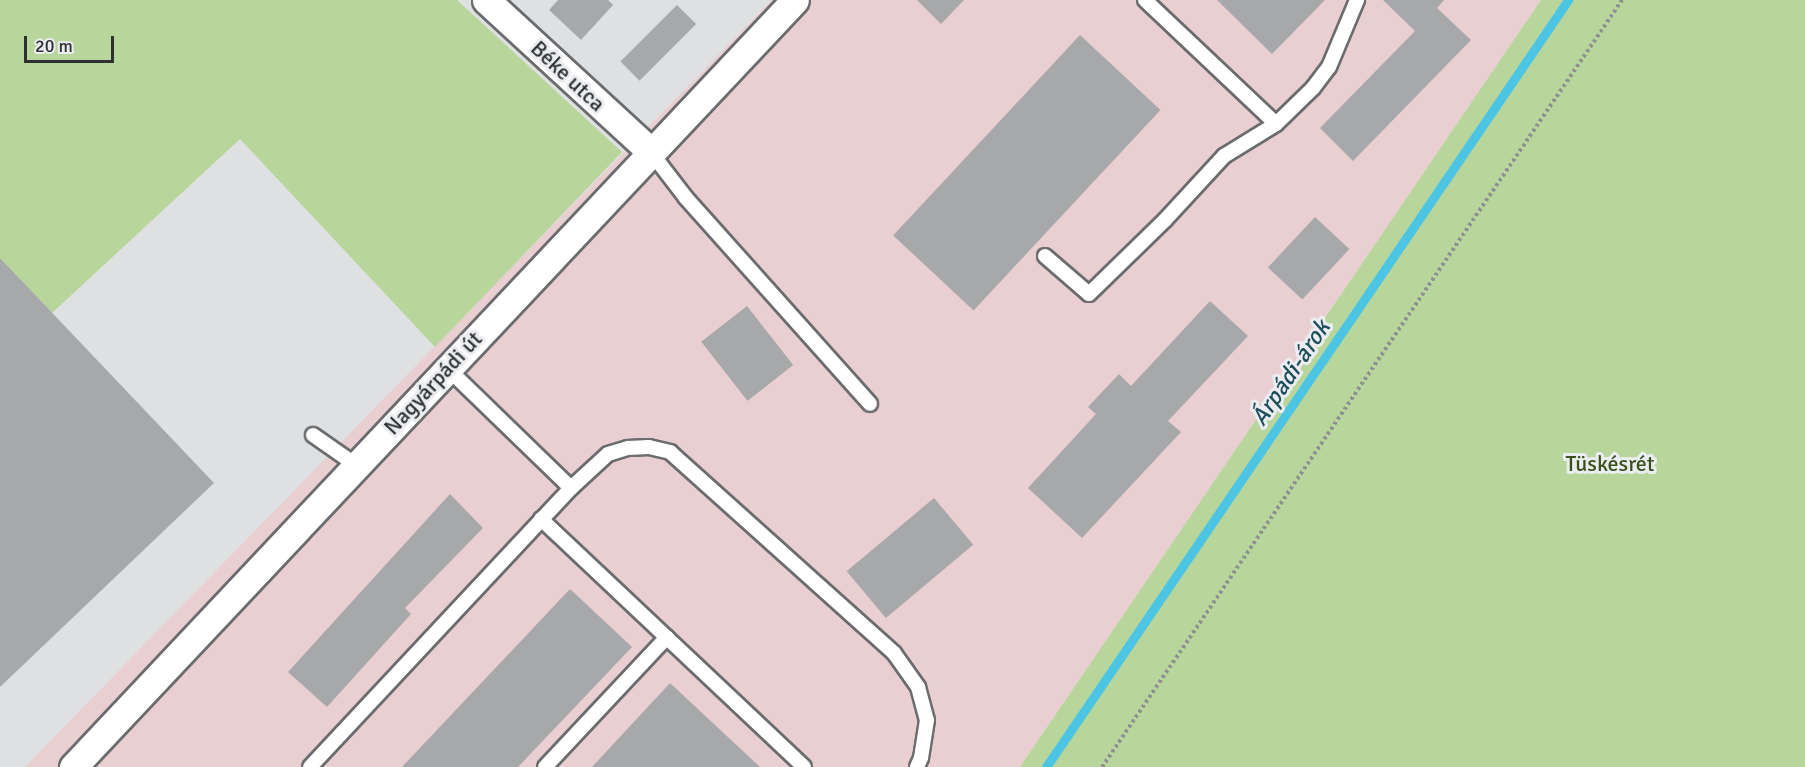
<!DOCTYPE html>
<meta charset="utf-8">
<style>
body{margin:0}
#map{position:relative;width:1805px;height:767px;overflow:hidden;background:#dee0e2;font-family:Signika,sans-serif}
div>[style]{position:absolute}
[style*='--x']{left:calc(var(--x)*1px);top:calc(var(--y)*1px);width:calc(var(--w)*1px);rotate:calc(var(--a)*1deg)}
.industrial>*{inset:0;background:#e9ced2}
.green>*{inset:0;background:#b8d69c}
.stream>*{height:9px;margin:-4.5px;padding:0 4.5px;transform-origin:4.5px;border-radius:4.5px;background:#4cc4e4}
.building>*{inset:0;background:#a6a8aa;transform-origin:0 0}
.path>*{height:4px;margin-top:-2px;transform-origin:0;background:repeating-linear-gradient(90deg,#8f9092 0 3px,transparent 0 6px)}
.roads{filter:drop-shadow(2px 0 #6a6c6e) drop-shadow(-2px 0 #6a6c6e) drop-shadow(0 2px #6a6c6e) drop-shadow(0 -2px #6a6c6e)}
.lane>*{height:14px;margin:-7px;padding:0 7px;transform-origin:7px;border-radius:7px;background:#fff}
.street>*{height:27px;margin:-13.5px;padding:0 13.5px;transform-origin:13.5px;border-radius:13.5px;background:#fff}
span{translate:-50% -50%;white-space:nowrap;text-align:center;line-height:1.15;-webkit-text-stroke:6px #ebedf0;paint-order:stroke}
.street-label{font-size:22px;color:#2f3031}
.park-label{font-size:22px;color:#39521c}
.water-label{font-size:24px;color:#1d4f5d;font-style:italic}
.scale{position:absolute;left:24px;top:36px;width:90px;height:27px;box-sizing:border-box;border:3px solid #2f3031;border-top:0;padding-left:8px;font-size:18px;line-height:21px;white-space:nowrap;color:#2f3031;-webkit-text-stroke:4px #ebedf0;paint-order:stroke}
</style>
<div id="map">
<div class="industrial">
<i style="clip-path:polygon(772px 0,1541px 0,1020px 767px,25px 767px)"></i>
</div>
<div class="green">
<i style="clip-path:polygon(0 0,457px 0,622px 152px,435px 347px,240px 139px,52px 313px,0 258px)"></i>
<i style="clip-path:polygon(1541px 0,1805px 0,1805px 767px,1020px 767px)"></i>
</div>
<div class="stream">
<i style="--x:1046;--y:767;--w:928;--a:-55.76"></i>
</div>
<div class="building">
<i style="clip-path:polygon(558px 0,608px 0,613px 5px,581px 40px,549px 10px)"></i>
<i style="clip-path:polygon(917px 0,964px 0,941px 24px)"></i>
<i style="clip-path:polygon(1217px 0,1325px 0,1272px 54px)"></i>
<i style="clip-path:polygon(1383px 0,1444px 0,1437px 8px,1471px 40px,1353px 161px,1320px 128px,1415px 31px)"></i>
<i style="left:677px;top:5px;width:27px;height:80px;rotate:45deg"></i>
<i style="left:1080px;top:35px;width:110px;height:274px;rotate:43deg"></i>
<i style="left:1315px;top:217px;width:47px;height:69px;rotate:43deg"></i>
<i style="clip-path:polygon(0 258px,214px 483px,0 687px)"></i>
<i style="clip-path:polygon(1210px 301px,1248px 336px,1168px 421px,1181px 432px,1082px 538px,1028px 488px,1096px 414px,1088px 407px,1119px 374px,1131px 386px)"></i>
<i style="left:747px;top:306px;width:75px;height:58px;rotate:52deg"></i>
<i style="clip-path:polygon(450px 494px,483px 528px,405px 608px,411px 614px,327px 707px,288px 672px)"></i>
<i style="left:934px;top:498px;width:61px;height:114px;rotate:50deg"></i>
<i style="clip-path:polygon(570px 589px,632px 647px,518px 767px,402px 767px)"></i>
<i style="clip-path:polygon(670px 683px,760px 767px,592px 767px)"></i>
</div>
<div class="path">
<i style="--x:1102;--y:767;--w:927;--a:-55.86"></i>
</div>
<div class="roads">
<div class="lane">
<i style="--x:1145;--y:0;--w:180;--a:43.4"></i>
<i style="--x:1276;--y:124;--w:52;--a:-44.2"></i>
<i style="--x:1313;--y:88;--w:26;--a:-53"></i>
<i style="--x:1329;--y:67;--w:73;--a:-67.3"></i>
<i style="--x:650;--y:151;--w:59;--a:52.5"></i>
<i style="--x:686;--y:198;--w:276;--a:48.2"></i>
<i style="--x:1045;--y:256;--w:58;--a:40.8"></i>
<i style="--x:1089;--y:294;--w:106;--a:-44.2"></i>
<i style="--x:1165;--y:220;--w:87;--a:-47.3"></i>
<i style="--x:1224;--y:156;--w:61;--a:-31.6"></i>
<i style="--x:313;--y:435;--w:52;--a:34.9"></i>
<i style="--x:571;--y:488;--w:50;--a:-42.6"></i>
<i style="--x:608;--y:454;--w:21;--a:-17"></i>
<i style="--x:628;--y:448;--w:21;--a:-3"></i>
<i style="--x:649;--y:447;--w:22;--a:13"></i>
<i style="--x:670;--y:452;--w:301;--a:41.9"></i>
<i style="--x:894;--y:653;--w:42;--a:54.8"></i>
<i style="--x:918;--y:687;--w:34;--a:75"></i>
<i style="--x:927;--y:720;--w:38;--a:99"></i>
<i style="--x:921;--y:758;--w:10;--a:114"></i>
<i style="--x:541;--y:519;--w:361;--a:43.3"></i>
<i style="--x:310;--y:767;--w:382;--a:-46.9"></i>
<i style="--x:571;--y:488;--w:173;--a:-135.9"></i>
<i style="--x:545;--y:767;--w:178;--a:-46.8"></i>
</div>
<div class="street">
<i style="--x:486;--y:0;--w:223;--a:42.6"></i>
<i style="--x:73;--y:767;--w:1053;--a:-46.73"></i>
</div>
</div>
<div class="street-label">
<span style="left:568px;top:76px;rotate:43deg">Béke utca</span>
<span style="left:433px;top:383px;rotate:-47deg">Nagyárpádi út</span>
</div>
<div class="park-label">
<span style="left:1610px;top:464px">Tüskésrét</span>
</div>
<div class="water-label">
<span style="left:1291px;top:373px;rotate:-56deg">Árpádi-árok</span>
</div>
<div class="scale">20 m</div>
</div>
